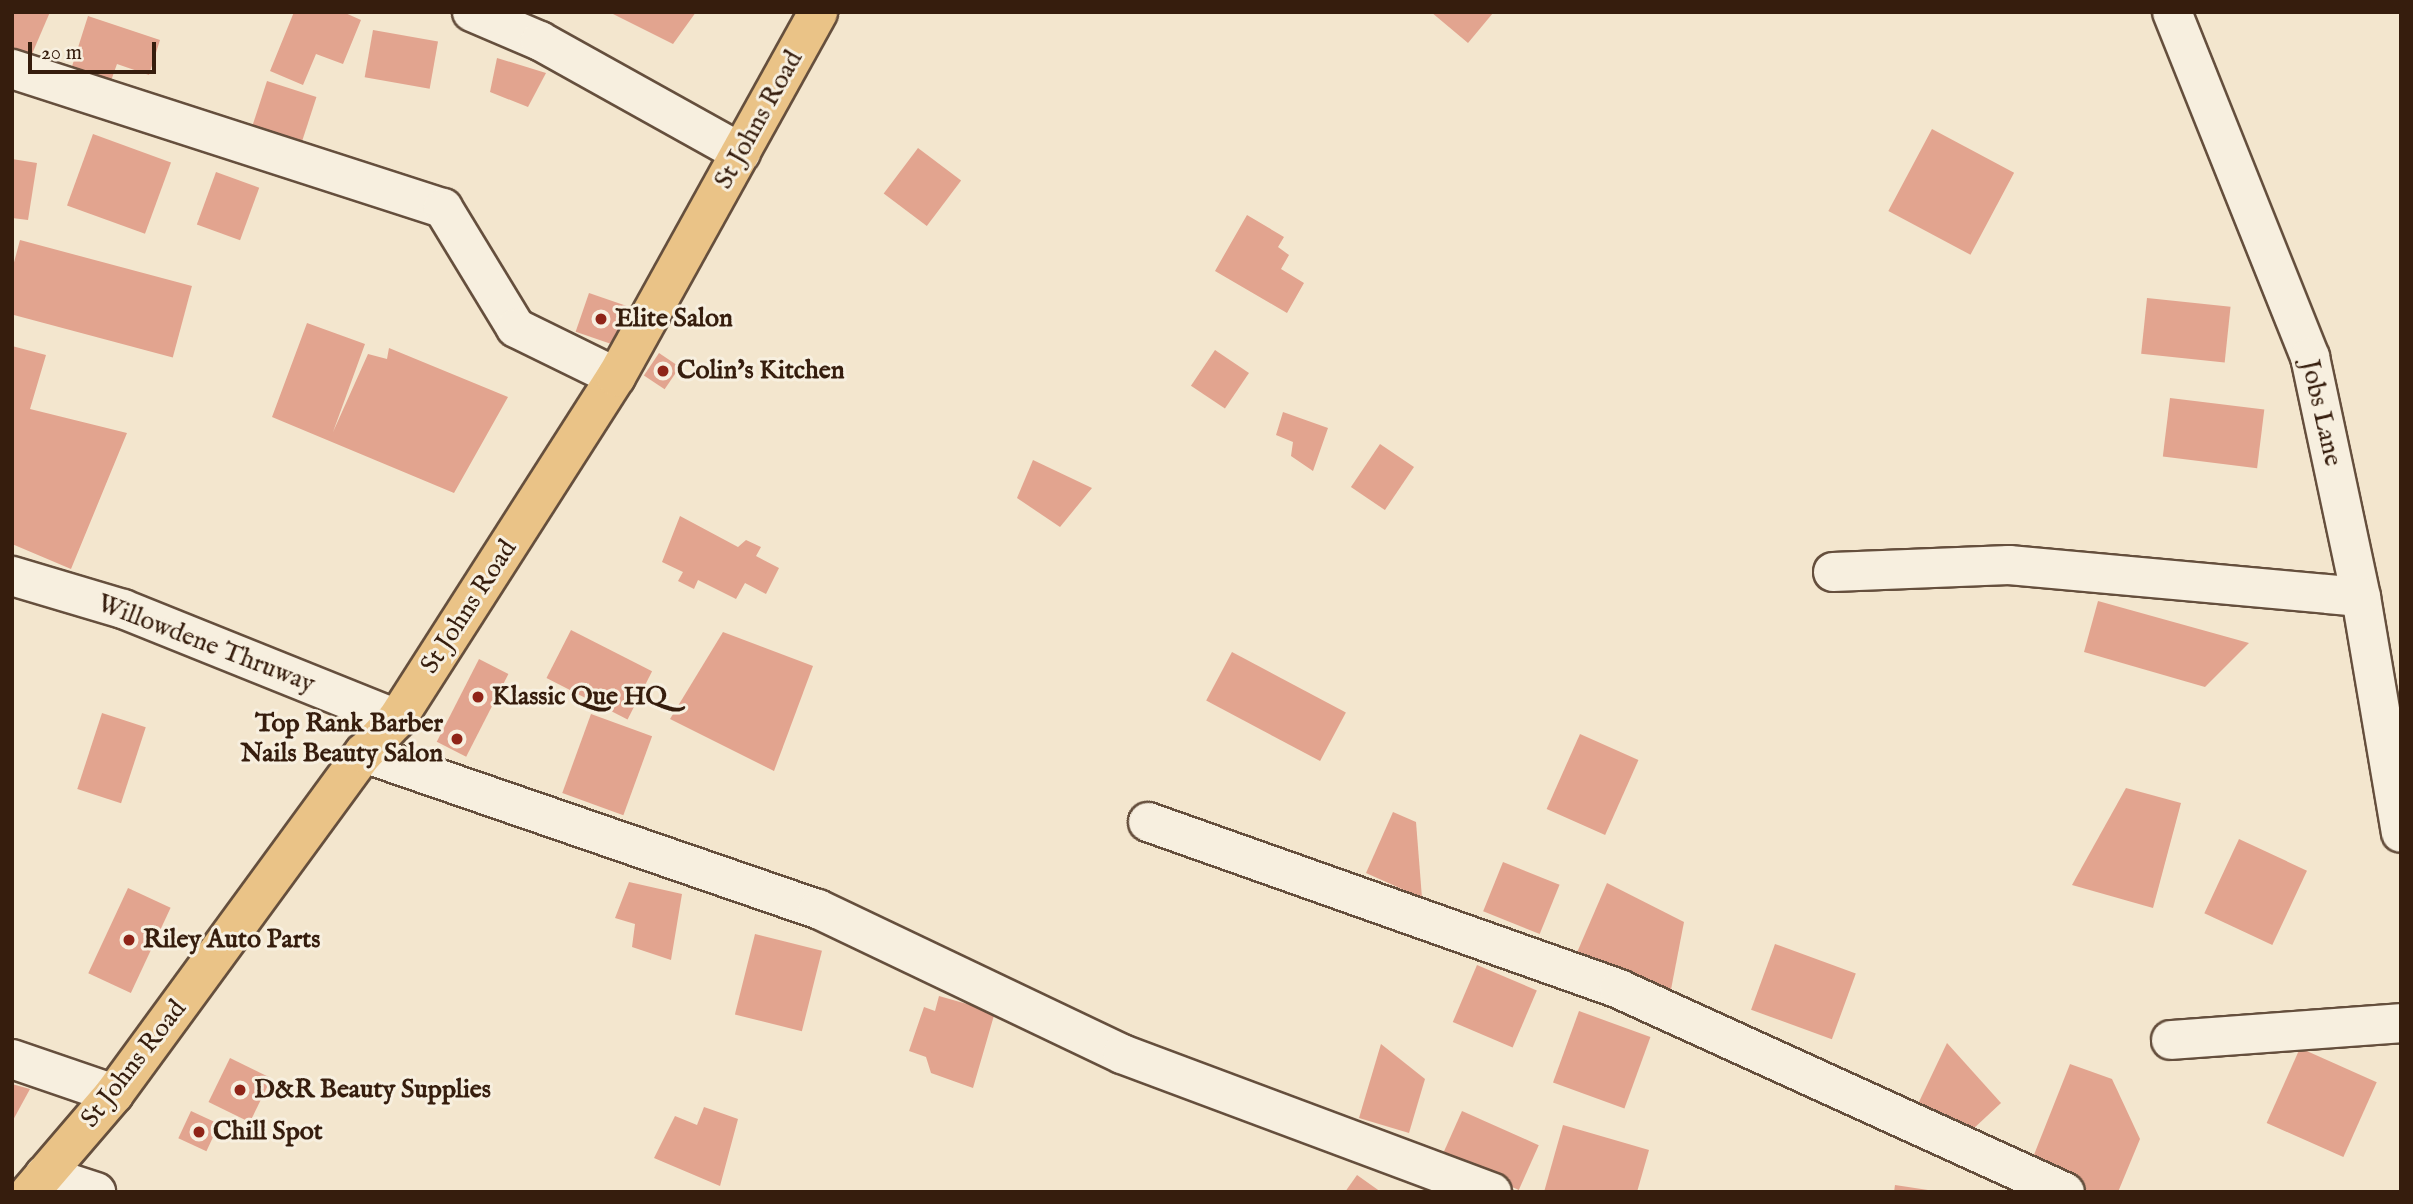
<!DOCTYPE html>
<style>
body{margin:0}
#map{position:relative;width:2413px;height:1204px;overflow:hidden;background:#f3e6ce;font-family:"IM FELL English",serif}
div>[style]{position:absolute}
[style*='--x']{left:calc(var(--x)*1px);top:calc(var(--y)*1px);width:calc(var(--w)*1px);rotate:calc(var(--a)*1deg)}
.building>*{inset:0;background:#e2a48f;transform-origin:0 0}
.roads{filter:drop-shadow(2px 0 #654f3d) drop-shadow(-2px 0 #654f3d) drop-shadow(0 2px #654f3d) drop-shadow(0 -2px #654f3d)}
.minor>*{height:38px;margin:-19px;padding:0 19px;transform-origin:19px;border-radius:19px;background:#f7efdf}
.major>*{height:38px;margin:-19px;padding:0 19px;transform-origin:19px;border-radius:19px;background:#eac387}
.dots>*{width:19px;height:19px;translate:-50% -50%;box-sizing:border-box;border:4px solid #f7efdf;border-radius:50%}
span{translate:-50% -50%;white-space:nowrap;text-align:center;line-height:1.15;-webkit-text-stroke:6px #f7efdf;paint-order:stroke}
.street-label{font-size:26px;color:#361d0d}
.poi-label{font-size:26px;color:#361d0d;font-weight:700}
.left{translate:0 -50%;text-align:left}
.right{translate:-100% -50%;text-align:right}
.frame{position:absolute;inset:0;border:14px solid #361d0d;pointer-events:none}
.scale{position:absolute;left:28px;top:42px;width:128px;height:32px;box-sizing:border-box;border:4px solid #361d0d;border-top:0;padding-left:9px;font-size:21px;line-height:24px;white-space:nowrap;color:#361d0d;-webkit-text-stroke:5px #f7efdf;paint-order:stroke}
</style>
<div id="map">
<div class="building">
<i style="clip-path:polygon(12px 12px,50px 12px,29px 61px,12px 54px)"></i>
<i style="clip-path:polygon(294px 12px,343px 12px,361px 20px,343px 64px,316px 54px,303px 85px,270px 71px)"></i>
<i style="clip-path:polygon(609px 12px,696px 12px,673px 44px)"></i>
<i style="clip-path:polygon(1431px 12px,1491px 12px,1493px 13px,1468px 43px)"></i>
<i style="clip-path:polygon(88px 16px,160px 40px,149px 75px,117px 64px,107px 92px,68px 79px)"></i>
<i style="left:373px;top:30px;width:66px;height:48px;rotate:10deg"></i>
<i style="clip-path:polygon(497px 58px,546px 73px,528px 107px,490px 92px)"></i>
<i style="left:267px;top:81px;width:52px;height:50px;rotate:18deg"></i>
<i style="left:1932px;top:129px;width:93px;height:93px;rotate:28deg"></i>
<i style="left:93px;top:134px;width:83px;height:76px;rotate:20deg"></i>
<i style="left:918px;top:148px;width:54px;height:57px;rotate:37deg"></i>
<i style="clip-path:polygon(12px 159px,37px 163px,28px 220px,12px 218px)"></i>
<i style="left:216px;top:172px;width:46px;height:56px;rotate:20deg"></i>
<i style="clip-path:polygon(1247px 215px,1284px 237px,1278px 247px,1289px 255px,1281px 269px,1304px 283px,1287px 313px,1215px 271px)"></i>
<i style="left:20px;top:240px;width:178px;height:74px;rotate:15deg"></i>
<i style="left:589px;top:293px;width:40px;height:41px;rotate:19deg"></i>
<i style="left:2147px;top:298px;width:84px;height:56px;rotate:6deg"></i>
<i style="clip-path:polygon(307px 323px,365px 344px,333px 432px,368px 354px,387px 359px,389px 348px,508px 397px,454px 493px,272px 417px)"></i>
<i style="clip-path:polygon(12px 346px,46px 355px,30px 409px,127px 433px,71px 569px,12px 544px)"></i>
<i style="left:1215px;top:350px;width:41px;height:43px;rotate:34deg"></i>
<i style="left:659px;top:353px;width:25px;height:27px;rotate:34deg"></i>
<i style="left:2170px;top:398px;width:95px;height:59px;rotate:7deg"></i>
<i style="clip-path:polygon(1283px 412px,1328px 428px,1313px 471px,1291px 456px,1293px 442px,1276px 435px)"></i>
<i style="left:1380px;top:444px;width:41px;height:52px;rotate:34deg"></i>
<i style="clip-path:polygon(1033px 460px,1092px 488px,1060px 527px,1017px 498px)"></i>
<i style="clip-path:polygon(680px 516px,738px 547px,746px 540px,761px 547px,756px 556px,779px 568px,766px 594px,745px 583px,736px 599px,698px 580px,694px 589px,678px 581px,683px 572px,662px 562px)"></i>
<i style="clip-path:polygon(2098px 601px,2249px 643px,2205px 687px,2084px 652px)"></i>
<i style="left:571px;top:630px;width:91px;height:54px;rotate:27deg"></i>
<i style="clip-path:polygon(723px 632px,813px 666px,774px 771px,670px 719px)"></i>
<i style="left:1232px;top:652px;width:129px;height:55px;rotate:28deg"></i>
<i style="left:479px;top:659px;width:33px;height:93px;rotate:27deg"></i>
<i style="left:102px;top:713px;width:46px;height:80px;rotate:18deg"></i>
<i style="left:591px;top:714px;width:65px;height:84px;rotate:20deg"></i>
<i style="left:1580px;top:734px;width:64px;height:82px;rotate:24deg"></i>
<i style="clip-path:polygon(2126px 788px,2181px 803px,2153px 908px,2072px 885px)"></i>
<i style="clip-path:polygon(1393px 812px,1416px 822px,1422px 898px,1366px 873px)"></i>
<i style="left:2239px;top:839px;width:75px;height:82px;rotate:25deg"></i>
<i style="left:1503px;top:862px;width:61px;height:53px;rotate:22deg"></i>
<i style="clip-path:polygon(629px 882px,682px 894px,671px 960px,632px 947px,635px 924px,615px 918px)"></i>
<i style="clip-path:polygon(1607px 883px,1684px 922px,1668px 1005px,1569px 971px)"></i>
<i style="left:128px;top:888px;width:47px;height:94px;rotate:25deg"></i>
<i style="left:755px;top:934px;width:69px;height:83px;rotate:14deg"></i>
<i style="left:1775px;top:944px;width:86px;height:70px;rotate:20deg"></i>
<i style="left:1477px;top:965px;width:65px;height:62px;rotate:23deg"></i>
<i style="clip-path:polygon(939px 996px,995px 1012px,973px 1088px,931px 1073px,926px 1057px,909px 1051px,924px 1007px,935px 1011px)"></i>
<i style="left:1579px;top:1011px;width:76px;height:76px;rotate:20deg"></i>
<i style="clip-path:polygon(1947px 1043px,2001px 1103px,1972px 1130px,1918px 1104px)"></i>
<i style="clip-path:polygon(1381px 1044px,1425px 1079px,1409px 1133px,1359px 1118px)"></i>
<i style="left:2300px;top:1048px;width:84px;height:82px;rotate:24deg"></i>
<i style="left:230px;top:1058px;width:46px;height:49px;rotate:26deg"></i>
<i style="clip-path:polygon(2070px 1064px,2112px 1079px,2140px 1139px,2118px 1192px,2065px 1192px,2026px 1175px)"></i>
<i style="clip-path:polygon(12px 1084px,30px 1089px,12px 1122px)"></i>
<i style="clip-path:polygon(704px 1107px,738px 1119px,720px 1186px,654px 1158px,675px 1116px,697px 1125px)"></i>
<i style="left:191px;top:1111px;width:31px;height:30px;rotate:25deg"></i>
<i style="left:1462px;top:1111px;width:84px;height:49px;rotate:24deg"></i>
<i style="clip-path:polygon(1563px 1125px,1649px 1150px,1637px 1192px,1544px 1192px)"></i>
<i style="clip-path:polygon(1357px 1175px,1381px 1192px,1345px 1192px)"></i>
<i style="clip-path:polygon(1895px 1185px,1928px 1190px,1928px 1192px,1894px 1192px)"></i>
</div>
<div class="roads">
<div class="minor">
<i style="--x:472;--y:12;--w:74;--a:23.1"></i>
<i style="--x:540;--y:41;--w:230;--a:29.1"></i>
<i style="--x:2172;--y:12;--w:372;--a:68.2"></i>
<i style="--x:2310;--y:357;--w:245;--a:78"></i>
<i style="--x:2361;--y:597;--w:239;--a:80.4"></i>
<i style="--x:12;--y:69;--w:453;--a:17.9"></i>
<i style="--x:443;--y:208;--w:140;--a:58.7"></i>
<i style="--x:516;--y:328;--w:111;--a:26.1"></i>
<i style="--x:1833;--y:572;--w:176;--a:-2.3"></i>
<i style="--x:2009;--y:565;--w:353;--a:5.2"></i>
<i style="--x:12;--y:576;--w:116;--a:16.6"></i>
<i style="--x:123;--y:609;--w:295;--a:21.9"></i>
<i style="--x:364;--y:753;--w:480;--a:19"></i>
<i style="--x:818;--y:909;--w:337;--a:25.5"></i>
<i style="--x:1122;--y:1054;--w:395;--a:20.5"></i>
<i style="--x:1148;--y:822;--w:500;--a:19.5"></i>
<i style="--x:1619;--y:989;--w:490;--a:24.5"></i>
<i style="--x:2171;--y:1040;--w:231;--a:-4.2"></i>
<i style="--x:12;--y:1059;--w:108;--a:18.9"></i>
<i style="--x:44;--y:1175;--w:55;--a:18.1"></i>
</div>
<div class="major">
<i style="--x:30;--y:1192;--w:129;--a:-49.4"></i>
<i style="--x:114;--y:1094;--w:423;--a:-53.8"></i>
<i style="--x:364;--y:753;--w:47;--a:-45.9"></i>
<i style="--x:397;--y:719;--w:406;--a:-57.4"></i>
<i style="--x:616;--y:377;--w:417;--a:-61"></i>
</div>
</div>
<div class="dots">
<i style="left:601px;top:319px;background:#8f2418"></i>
<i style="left:663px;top:371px;background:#8f2418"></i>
<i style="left:478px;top:697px;background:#8f2418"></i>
<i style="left:457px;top:739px;background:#8f2418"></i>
<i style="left:129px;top:940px;background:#8f2418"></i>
<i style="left:240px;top:1090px;background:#8f2418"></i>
<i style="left:199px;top:1132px;background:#8f2418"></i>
</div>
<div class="street-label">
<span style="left:759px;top:120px;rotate:-61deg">St Johns Road</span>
<span style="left:2321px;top:413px;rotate:77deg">Jobs Lane</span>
<span style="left:469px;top:607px;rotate:-57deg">St Johns Road</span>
<span style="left:206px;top:644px;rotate:21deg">Willowdene Thruway</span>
<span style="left:134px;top:1064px;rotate:-52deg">St Johns Road</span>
</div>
<div class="poi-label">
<span class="left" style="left:615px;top:319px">Elite Salon</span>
<span class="left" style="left:677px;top:371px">Colin's Kitchen</span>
<span class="left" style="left:492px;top:697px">Klassic Que HQ</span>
<span class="right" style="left:443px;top:739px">Top Rank Barber<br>Nails Beauty Salon</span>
<span class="left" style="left:143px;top:940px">Riley Auto Parts</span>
<span class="left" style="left:254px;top:1090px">D&amp;R Beauty Supplies</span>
<span class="left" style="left:213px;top:1132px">Chill Spot</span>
</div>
<div class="frame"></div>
<div class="scale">20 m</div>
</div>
